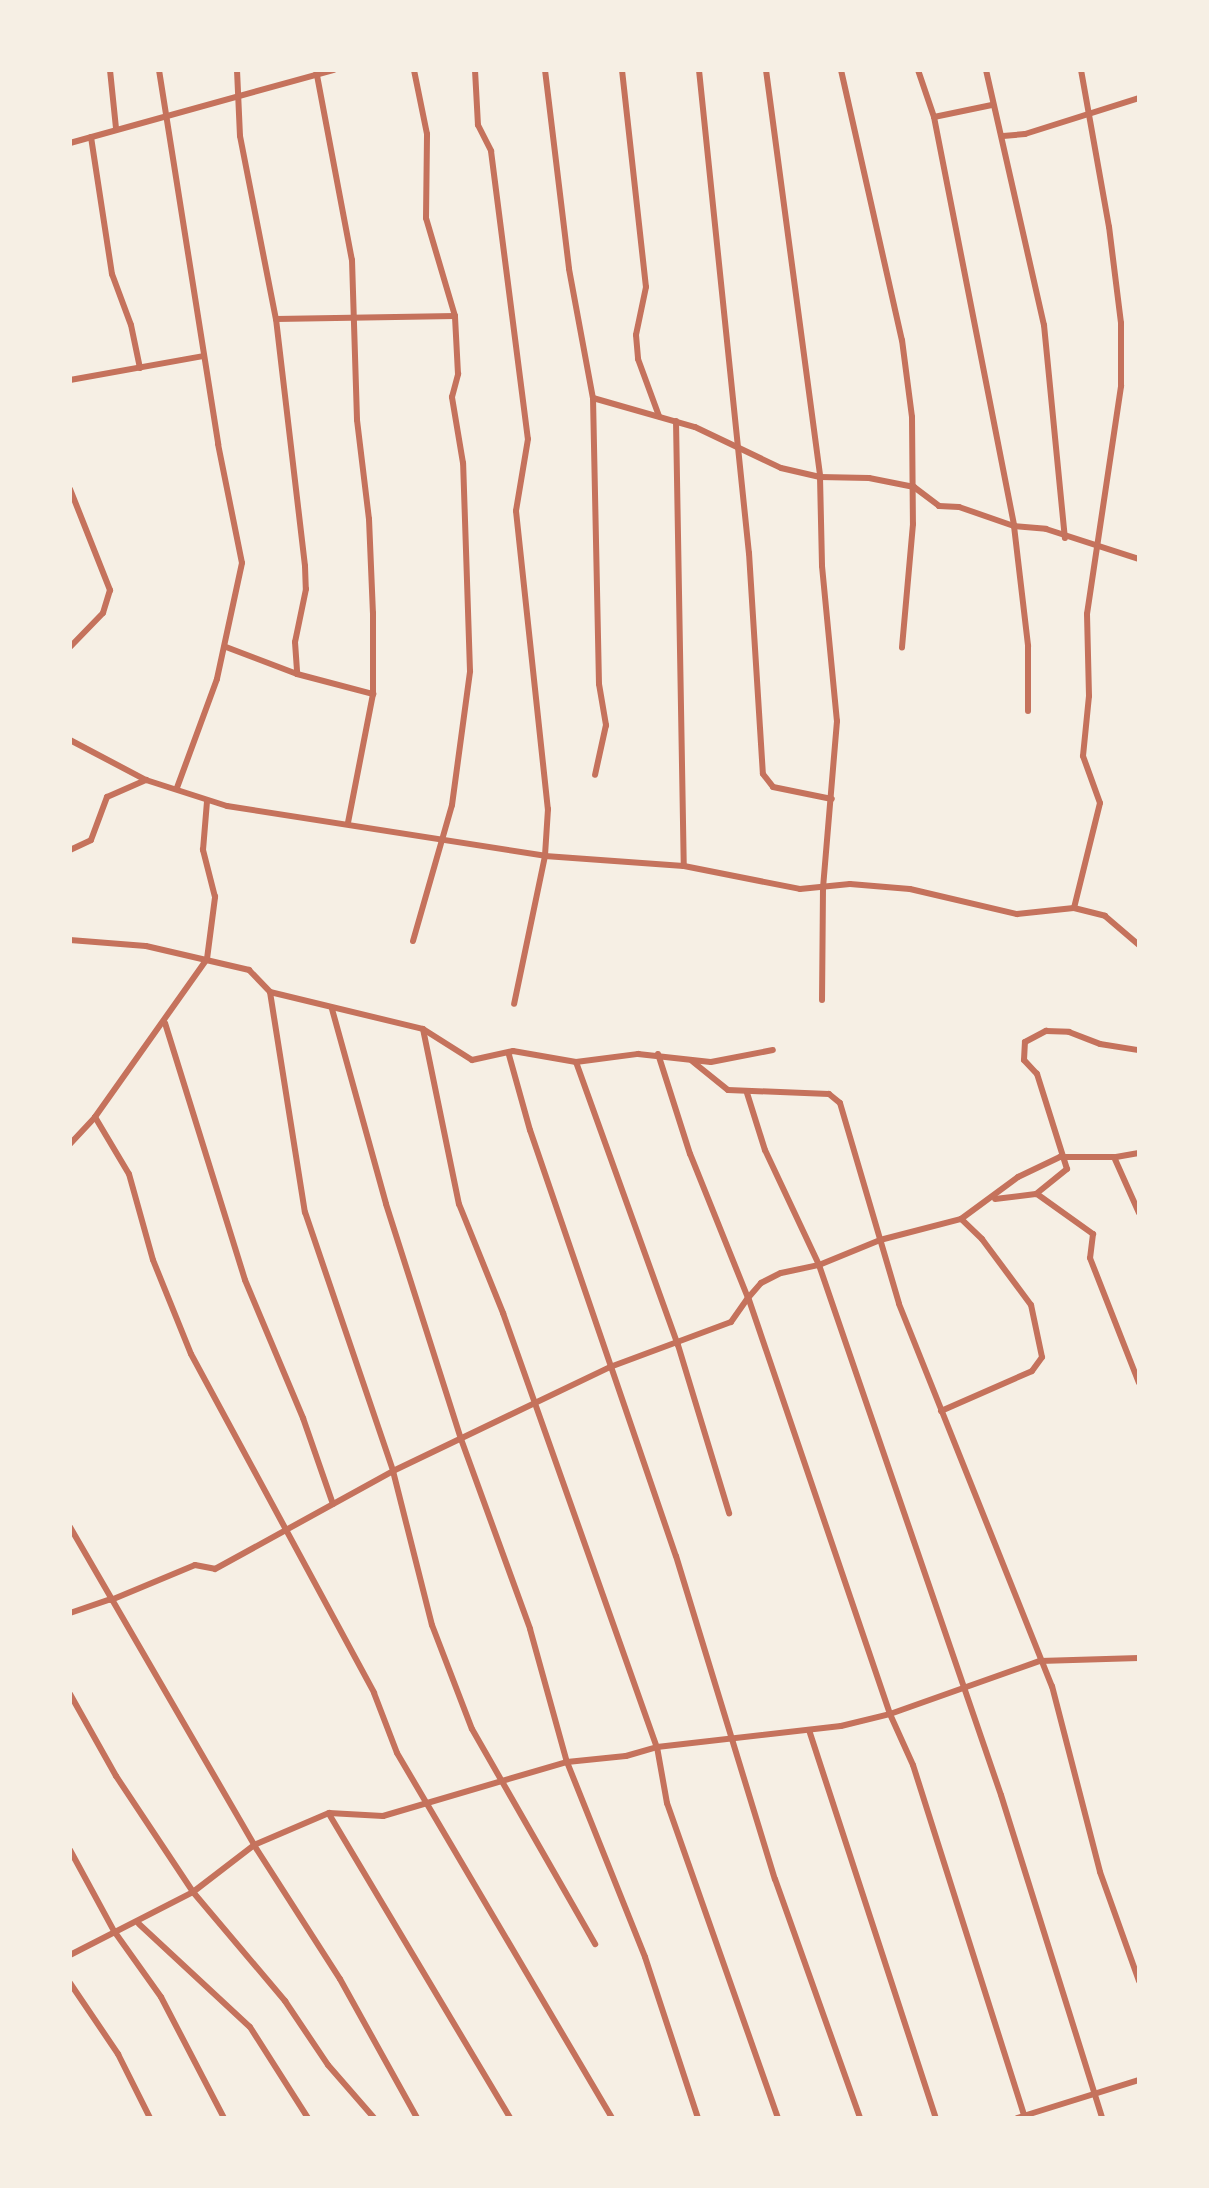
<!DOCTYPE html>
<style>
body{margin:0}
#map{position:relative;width:1209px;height:2188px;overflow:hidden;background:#f6efe4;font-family:Jost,sans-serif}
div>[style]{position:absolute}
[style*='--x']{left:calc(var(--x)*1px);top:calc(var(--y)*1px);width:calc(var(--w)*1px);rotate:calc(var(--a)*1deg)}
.minor>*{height:6px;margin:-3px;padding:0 3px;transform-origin:3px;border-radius:3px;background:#c5725c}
span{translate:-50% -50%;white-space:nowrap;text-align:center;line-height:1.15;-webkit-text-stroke:9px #f6efe4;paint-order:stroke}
.frame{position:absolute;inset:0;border:72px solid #f6efe4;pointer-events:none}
</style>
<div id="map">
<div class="minor">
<i style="--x:110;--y:70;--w:58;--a:84.1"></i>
<i style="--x:159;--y:70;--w:379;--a:81"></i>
<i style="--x:218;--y:444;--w:121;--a:78.6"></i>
<i style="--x:242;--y:563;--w:119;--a:102.2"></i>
<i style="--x:217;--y:679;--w:116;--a:110.2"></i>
<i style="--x:237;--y:70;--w:66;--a:87.4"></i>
<i style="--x:240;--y:136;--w:187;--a:78.9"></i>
<i style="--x:276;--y:319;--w:249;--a:83.3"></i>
<i style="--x:305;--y:566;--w:23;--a:88"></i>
<i style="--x:306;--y:589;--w:54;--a:101.7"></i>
<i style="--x:295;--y:642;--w:32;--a:86"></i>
<i style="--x:316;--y:70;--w:193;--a:79.3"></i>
<i style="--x:352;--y:260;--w:160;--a:88.2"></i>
<i style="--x:357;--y:420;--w:100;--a:83.1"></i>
<i style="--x:369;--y:519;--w:94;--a:87.6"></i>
<i style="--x:373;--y:613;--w:81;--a:90"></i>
<i style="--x:373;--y:694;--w:131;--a:101"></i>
<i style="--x:475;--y:70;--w:55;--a:86.9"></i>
<i style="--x:478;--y:125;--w:29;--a:63"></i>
<i style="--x:491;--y:151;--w:290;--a:82.7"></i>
<i style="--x:528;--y:439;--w:73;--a:99.5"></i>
<i style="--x:516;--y:511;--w:300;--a:83.9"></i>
<i style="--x:548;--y:809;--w:47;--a:93.7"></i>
<i style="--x:545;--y:856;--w:151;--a:101.8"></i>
<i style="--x:545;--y:70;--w:200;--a:83.1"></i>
<i style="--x:569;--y:269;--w:131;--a:79.5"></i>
<i style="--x:593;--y:398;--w:286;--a:88.8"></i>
<i style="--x:599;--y:684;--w:42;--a:80.3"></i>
<i style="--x:606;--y:725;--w:51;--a:102.4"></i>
<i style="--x:622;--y:70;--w:218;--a:83.7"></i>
<i style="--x:646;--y:287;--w:49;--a:101.8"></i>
<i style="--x:636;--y:335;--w:24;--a:85"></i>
<i style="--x:638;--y:359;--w:61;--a:69.8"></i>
<i style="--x:699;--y:70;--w:486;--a:84.1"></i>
<i style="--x:749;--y:553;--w:221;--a:86.4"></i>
<i style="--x:763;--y:774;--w:16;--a:52"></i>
<i style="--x:773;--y:787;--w:60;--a:11.5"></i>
<i style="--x:766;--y:70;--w:411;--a:82.4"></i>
<i style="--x:820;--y:477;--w:89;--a:88.7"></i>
<i style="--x:822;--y:566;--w:156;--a:84.5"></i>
<i style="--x:837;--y:721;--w:168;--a:94.8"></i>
<i style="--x:823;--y:888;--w:112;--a:90.5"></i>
<i style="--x:841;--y:70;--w:277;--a:77.3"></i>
<i style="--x:902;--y:340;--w:78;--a:82.6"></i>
<i style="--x:912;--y:417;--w:107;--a:89.5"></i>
<i style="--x:913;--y:524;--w:124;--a:95.1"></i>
<i style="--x:918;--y:70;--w:50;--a:71.2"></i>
<i style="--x:934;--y:117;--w:417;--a:78.9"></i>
<i style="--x:1014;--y:526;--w:121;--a:83.3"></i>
<i style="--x:1028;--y:646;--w:65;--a:90"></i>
<i style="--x:986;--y:70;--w:262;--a:77.2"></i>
<i style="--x:1044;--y:325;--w:214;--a:84.4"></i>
<i style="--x:934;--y:117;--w:59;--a:-11.7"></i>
<i style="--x:1003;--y:136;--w:22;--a:-5"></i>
<i style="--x:1025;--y:134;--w:120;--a:-17.5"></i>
<i style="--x:91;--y:137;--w:139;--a:81.3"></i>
<i style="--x:112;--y:274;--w:54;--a:69.6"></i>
<i style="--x:131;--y:325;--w:44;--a:78.2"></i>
<i style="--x:70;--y:143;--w:274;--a:-15.5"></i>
<i style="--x:276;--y:319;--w:179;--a:-1"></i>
<i style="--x:70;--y:380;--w:135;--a:-10.2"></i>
<i style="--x:593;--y:398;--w:106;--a:15.9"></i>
<i style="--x:695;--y:427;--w:95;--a:25.5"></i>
<i style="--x:781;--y:468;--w:40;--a:13"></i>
<i style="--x:820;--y:477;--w:49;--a:1.2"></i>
<i style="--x:869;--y:478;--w:46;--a:11.3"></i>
<i style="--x:914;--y:487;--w:31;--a:37"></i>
<i style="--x:939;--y:506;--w:20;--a:3"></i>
<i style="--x:959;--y:507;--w:58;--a:19.1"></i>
<i style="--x:1014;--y:526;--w:32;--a:5"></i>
<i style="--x:1046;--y:529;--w:98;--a:17.9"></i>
<i style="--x:676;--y:421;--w:445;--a:89"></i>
<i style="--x:70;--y:489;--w:109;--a:68.4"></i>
<i style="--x:110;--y:590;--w:24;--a:107"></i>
<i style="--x:103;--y:613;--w:47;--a:134.1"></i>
<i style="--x:226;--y:647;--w:76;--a:20.8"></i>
<i style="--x:297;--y:674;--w:79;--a:14.7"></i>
<i style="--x:70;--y:740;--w:86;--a:27.8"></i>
<i style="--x:146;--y:780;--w:85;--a:17.8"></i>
<i style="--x:227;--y:806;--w:322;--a:8.9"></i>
<i style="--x:545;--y:856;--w:139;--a:4.1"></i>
<i style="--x:684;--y:866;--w:118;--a:11.2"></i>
<i style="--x:800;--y:889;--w:50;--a:-5.7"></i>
<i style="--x:850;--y:884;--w:60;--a:4.8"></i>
<i style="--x:910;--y:889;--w:110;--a:13.2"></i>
<i style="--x:1017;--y:914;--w:57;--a:-6"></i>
<i style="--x:1074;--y:908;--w:32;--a:14"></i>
<i style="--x:1105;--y:916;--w:45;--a:40.5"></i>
<i style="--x:70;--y:850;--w:23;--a:-25"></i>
<i style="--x:91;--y:840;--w:46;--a:-69.6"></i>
<i style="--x:107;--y:797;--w:43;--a:-23.6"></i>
<i style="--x:1074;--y:908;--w:108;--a:-76.1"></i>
<i style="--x:1100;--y:803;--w:50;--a:-109.9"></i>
<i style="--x:1083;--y:756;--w:60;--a:-84.3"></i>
<i style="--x:1089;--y:696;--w:82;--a:-91.4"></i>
<i style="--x:1087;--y:614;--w:231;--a:-81.5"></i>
<i style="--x:1121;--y:386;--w:63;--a:-90"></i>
<i style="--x:1121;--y:323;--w:97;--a:-97.1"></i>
<i style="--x:1109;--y:227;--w:159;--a:-100.1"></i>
<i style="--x:70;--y:940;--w:76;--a:4.5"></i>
<i style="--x:146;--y:946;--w:106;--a:13.1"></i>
<i style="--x:249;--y:970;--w:30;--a:46"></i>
<i style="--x:270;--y:992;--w:157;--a:13.6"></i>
<i style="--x:423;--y:1029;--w:58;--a:32.3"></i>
<i style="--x:472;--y:1060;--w:42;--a:-12.4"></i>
<i style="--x:513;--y:1051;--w:64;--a:9.9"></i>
<i style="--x:576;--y:1062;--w:63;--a:-7.4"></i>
<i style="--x:638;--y:1054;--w:73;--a:6.3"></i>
<i style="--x:711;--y:1062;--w:63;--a:-11"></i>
<i style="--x:413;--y:941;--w:141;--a:-74"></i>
<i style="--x:452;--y:805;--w:135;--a:-82.3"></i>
<i style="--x:470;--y:671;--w:208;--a:-91.9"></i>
<i style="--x:463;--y:463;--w:67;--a:-99.5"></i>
<i style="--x:452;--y:397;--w:24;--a:-75"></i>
<i style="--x:458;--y:374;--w:58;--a:-93"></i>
<i style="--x:455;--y:316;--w:102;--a:-106.5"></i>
<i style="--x:426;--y:218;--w:84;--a:-89.3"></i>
<i style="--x:427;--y:134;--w:65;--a:-101.5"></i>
<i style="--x:270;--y:992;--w:223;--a:81"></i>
<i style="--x:305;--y:1212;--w:274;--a:71.2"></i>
<i style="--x:393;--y:1471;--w:159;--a:75.8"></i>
<i style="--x:432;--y:1625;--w:111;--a:69"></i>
<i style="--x:472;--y:1729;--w:248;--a:60.2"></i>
<i style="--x:332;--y:1009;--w:202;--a:74.5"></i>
<i style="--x:386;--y:1204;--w:247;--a:72.3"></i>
<i style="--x:461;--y:1439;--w:202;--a:70"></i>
<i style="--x:530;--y:1629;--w:138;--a:74.5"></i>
<i style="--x:567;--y:1762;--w:210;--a:68.2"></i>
<i style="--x:645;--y:1957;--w:169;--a:71.8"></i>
<i style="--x:165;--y:1023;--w:269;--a:72.7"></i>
<i style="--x:245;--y:1280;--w:150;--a:67.2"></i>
<i style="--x:303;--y:1418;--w:91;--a:70.8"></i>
<i style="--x:423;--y:1029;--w:179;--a:78.4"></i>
<i style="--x:459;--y:1204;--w:118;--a:68"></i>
<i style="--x:503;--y:1313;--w:461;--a:70.5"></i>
<i style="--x:657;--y:1747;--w:57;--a:79.9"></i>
<i style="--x:667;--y:1803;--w:334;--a:70.6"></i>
<i style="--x:509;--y:1055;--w:78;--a:74.4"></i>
<i style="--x:530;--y:1130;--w:450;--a:71.1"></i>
<i style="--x:676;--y:1556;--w:338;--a:73"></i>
<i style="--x:775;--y:1879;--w:254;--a:70.4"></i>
<i style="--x:692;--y:1061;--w:46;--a:38.9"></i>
<i style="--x:728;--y:1090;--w:101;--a:2.3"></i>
<i style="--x:829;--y:1094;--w:14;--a:39"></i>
<i style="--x:840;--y:1103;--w:209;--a:73.6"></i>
<i style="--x:899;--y:1304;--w:412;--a:68.2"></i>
<i style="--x:1052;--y:1686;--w:192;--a:75.5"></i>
<i style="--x:1100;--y:1872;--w:116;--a:70.3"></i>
<i style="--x:576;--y:1062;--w:301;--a:70.2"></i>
<i style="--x:678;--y:1345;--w:176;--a:73.1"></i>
<i style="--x:747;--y:1093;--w:60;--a:72.5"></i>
<i style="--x:765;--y:1150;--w:127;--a:64.8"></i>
<i style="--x:819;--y:1265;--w:560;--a:71.05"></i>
<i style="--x:1001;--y:1795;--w:338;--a:72.6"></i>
<i style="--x:95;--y:1117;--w:66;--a:59.2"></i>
<i style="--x:129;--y:1174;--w:89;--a:74.4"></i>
<i style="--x:153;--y:1260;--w:101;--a:68"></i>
<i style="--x:191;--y:1354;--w:385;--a:61.6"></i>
<i style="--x:374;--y:1693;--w:64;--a:69"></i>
<i style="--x:397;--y:1753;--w:424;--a:59.5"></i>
<i style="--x:70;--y:1144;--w:37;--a:-47"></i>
<i style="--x:95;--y:1117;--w:194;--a:-54.7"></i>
<i style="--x:207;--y:959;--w:63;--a:-82.6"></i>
<i style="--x:215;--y:897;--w:49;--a:-104.3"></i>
<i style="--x:203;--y:850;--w:49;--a:-85.3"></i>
<i style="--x:1116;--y:1157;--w:23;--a:-10"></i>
<i style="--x:1037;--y:1194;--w:69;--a:35.5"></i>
<i style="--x:1093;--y:1234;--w:24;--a:97"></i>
<i style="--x:1090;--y:1258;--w:134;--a:68.6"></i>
<i style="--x:995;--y:1199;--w:41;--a:-7"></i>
<i style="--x:1036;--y:1194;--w:40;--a:-39"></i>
<i style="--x:1067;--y:1169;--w:100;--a:-107.5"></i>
<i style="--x:1037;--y:1074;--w:19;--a:-133"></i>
<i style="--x:1024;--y:1060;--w:18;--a:-87"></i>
<i style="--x:1025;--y:1042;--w:24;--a:-28"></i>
<i style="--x:1046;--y:1031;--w:23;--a:2"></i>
<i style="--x:1069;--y:1032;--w:33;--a:21"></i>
<i style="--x:1100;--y:1044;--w:39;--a:9"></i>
<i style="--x:941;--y:1411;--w:99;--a:-23.7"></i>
<i style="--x:1032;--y:1371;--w:17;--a:-54"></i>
<i style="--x:1042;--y:1357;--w:53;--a:-101.9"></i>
<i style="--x:1031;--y:1305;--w:82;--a:-126.6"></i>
<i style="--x:982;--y:1239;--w:29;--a:-136"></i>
<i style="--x:70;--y:1527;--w:367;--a:59.9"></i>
<i style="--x:254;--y:1845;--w:159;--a:57.3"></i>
<i style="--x:340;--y:1979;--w:159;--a:61"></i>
<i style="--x:111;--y:1600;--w:91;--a:-22.6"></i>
<i style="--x:195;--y:1565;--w:20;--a:11"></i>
<i style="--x:215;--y:1569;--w:203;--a:-28.8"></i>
<i style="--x:393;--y:1471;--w:241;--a:-25.6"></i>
<i style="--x:610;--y:1367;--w:129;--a:-20.4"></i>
<i style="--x:731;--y:1322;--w:29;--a:-55"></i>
<i style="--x:748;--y:1298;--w:155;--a:-111.9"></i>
<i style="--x:690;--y:1154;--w:105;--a:-107.7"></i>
<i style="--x:70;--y:1613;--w:43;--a:-18.9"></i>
<i style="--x:70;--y:1694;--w:94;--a:60.7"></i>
<i style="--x:116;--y:1776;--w:139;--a:56.4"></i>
<i style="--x:193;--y:1892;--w:143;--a:49.8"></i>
<i style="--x:285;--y:2001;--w:77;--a:56.1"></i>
<i style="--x:328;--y:2065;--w:70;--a:49"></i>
<i style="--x:809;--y:1730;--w:408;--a:71.9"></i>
<i style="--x:329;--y:1814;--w:354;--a:59.2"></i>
<i style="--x:70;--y:1850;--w:92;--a:61.5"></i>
<i style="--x:114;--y:1931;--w:81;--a:54.5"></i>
<i style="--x:161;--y:1997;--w:136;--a:62.5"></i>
<i style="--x:139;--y:1924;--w:151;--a:42.9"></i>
<i style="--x:250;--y:2027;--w:108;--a:57.5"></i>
<i style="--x:70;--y:1955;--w:138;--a:-27.1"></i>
<i style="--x:193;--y:1892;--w:77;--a:-37.6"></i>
<i style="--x:254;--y:1845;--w:82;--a:-23.1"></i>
<i style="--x:329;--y:1813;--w:54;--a:3.2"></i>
<i style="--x:383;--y:1816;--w:192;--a:-16.4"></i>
<i style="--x:567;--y:1762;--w:59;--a:-5.8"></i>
<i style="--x:626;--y:1756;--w:32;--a:-16"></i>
<i style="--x:657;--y:1747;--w:185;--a:-6.5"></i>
<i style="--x:841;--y:1726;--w:50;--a:-13.8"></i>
<i style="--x:890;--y:1714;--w:159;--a:-19.5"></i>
<i style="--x:1040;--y:1661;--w:99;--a:-1.7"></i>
<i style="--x:70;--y:1983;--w:86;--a:55.9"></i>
<i style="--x:118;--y:2054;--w:72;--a:63.4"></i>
<i style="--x:1017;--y:2118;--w:128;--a:-17.3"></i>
<i style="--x:1025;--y:2118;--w:370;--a:-107.6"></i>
<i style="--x:913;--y:1765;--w:56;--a:-114.3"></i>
<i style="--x:890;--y:1714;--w:440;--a:-108.8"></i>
<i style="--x:748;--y:1298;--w:20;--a:-49"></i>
<i style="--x:761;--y:1283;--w:22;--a:-27"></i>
<i style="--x:781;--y:1273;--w:39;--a:-12"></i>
<i style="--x:819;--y:1265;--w:66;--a:-22.3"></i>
<i style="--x:880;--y:1240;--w:84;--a:-14.5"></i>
<i style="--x:961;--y:1219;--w:71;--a:-36.4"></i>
<i style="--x:1018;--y:1177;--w:47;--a:-25.5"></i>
<i style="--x:1060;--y:1157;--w:54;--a:0"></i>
<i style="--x:1114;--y:1157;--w:61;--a:65.9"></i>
</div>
<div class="frame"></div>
</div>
